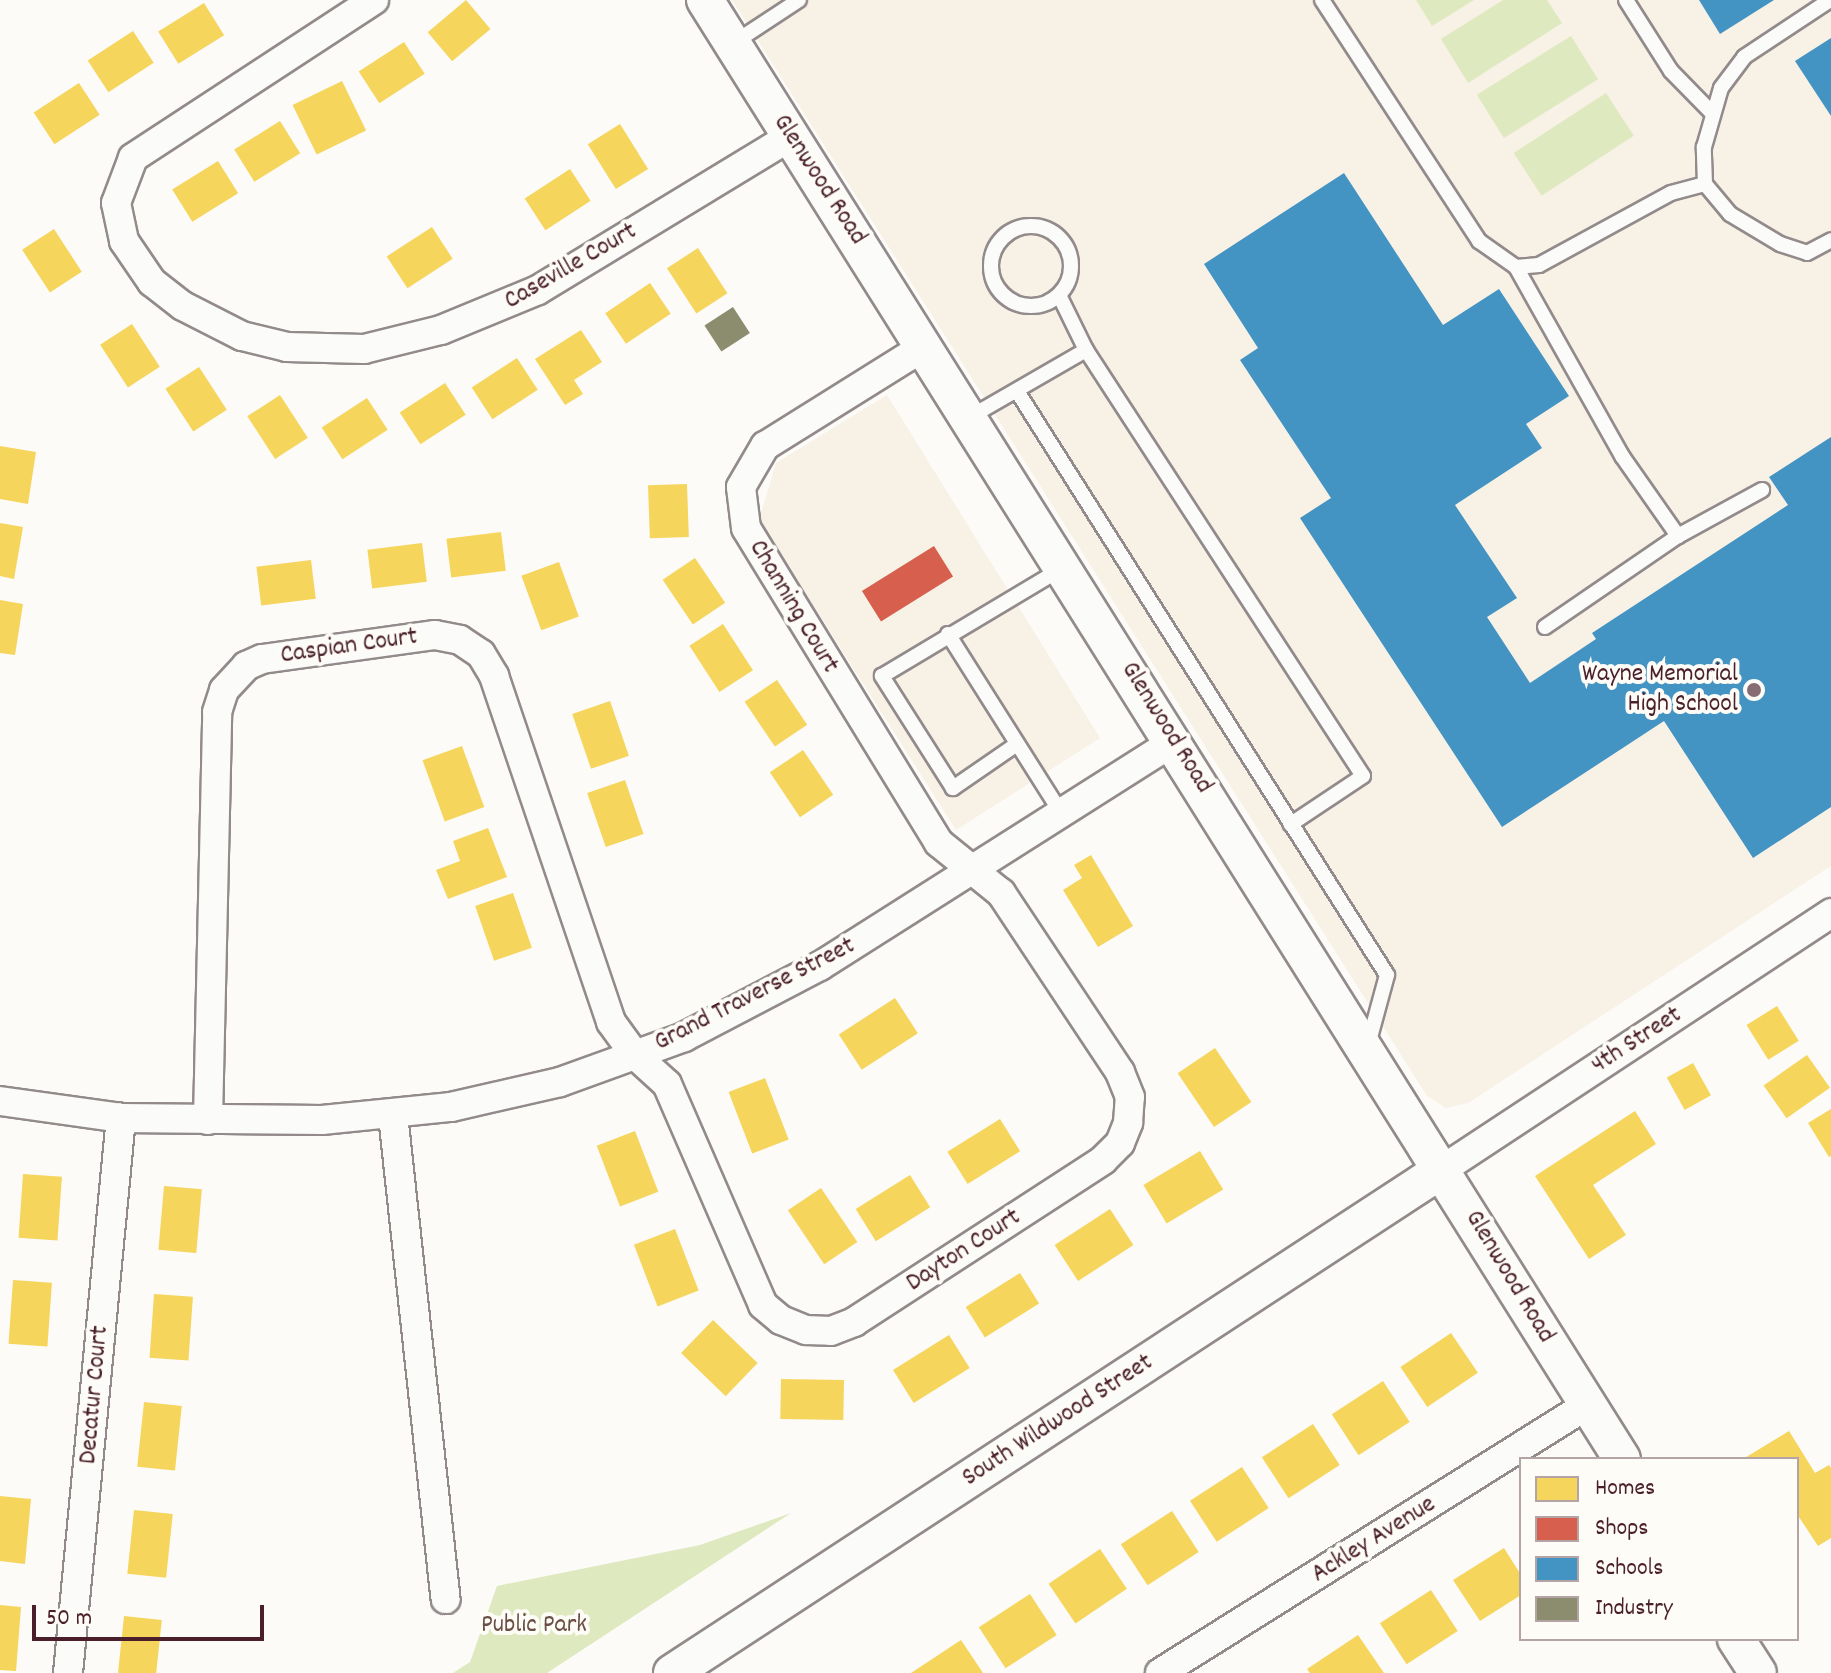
<!DOCTYPE html>
<style>
body{margin:0}
#map{position:relative;width:1831px;height:1673px;overflow:hidden;background:#fcfbf8;font-family:Dekko,sans-serif}
div>[style]{position:absolute}
[style*='--x']{left:calc(var(--x)*1px);top:calc(var(--y)*1px);width:calc(var(--w)*1px);rotate:calc(var(--a)*1deg)}
.built>*{inset:0;background:#f8f1e6}
.green>*{inset:0;background:#dfe9bf;transform-origin:0 0}
.homes>*{inset:0;background:#f6d55c;transform-origin:0 0}
.shops>*{inset:0;background:#d6604d;transform-origin:0 0}
.schools>*{inset:0;background:#4393c3}
.industry>*{inset:0;background:#8c8c6e;transform-origin:0 0}
.roads{filter:drop-shadow(2px 0 #928a8b) drop-shadow(-2px 0 #928a8b) drop-shadow(0 2px #928a8b) drop-shadow(0 -2px #928a8b)}
.service>*{height:14px;margin:-7px;padding:0 7px;transform-origin:7px;border-radius:7px;background:#fbfbf9}
.service>.ring{margin:-7px;padding:0;box-sizing:content-box;background:none;border:14px solid #fbfbf9;border-radius:50%}
.minor>*{height:28px;margin:-14px;padding:0 14px;transform-origin:14px;border-radius:14px;background:#fbfbf9}
.tertiary>*{height:36px;margin:-18px;padding:0 18px;transform-origin:18px;border-radius:18px;background:#fbfbf9}
.dots>*{width:22px;height:22px;translate:-50% -50%;box-sizing:border-box;border:4px solid #fdfcf7;border-radius:50%}
span{translate:-50% -50%;white-space:nowrap;text-align:center;line-height:1.15;-webkit-text-stroke:8px #fdfcf7;paint-order:stroke}
.street-label{font-size:26px;color:#4a1f2b}
.poi-label{font-size:26px;color:#4a1f2b}
.right{translate:-100% -50%;text-align:right}
.park-label{font-size:26px;color:#694e44}
.legend{position:absolute;left:1519px;top:1457px;width:280px;height:184px;box-sizing:border-box;background:#fdfcf7;border:2px solid #b5a4a5;margin:0;padding:10px 14px;list-style:none;font-size:24px;color:#4a1f2b}
.legend li{display:flex;align-items:center;gap:16px;height:40px}
.legend b{width:40px;border:2px solid #b5a4a5}
.scale{position:absolute;left:32px;top:1605px;width:232px;height:36px;box-sizing:border-box;border:4px solid #4a1f2b;border-top:0;padding-left:10px;font-size:24px;line-height:28px;white-space:nowrap;color:#4a1f2b;-webkit-text-stroke:6px #fdfcf7;paint-order:stroke}
</style>
<div id="map">
<div class="built">
<i style="clip-path:polygon(732px 0,1831px 0,1831px 866px,1468px 1103px,1446px 1108px,1427px 1096px)"></i>
<i style="clip-path:polygon(887px 395px,1100px 738px,956px 830px,759px 520px,776px 463px)"></i>
</div>
<div class="green">
<i style="clip-path:polygon(1416px 0,1474px 0,1432px 26px)"></i>
<i style="clip-path:polygon(1503px 0,1547px 0,1562px 23px,1468px 83px,1441px 39px)"></i>
<i style="left:1571px;top:36px;width:51px;height:111px;rotate:58deg"></i>
<i style="left:1606px;top:93px;width:51px;height:110px;rotate:57deg"></i>
<i style="clip-path:polygon(791px 1513px,547px 1673px,453px 1673px,470px 1662px,497px 1586px,700px 1545px)"></i>
</div>
<div class="homes">
<i style="left:466px;top:0;width:38px;height:50px;rotate:50deg"></i>
<i style="left:204px;top:3px;width:38px;height:54px;rotate:58deg"></i>
<i style="left:133px;top:31px;width:38px;height:54px;rotate:57deg"></i>
<i style="left:404px;top:42px;width:38px;height:54px;rotate:57deg"></i>
<i style="left:342px;top:81px;width:55px;height:55px;rotate:64deg"></i>
<i style="left:79px;top:83px;width:38px;height:54px;rotate:57deg"></i>
<i style="left:280px;top:121px;width:38px;height:54px;rotate:58deg"></i>
<i style="left:620px;top:124px;width:53px;height:38px;rotate:58deg"></i>
<i style="left:218px;top:161px;width:38px;height:54px;rotate:58deg"></i>
<i style="left:570px;top:169px;width:38px;height:54px;rotate:57deg"></i>
<i style="left:432px;top:227px;width:38px;height:54px;rotate:57deg"></i>
<i style="left:54px;top:229px;width:51px;height:38px;rotate:57deg"></i>
<i style="left:698px;top:248px;width:54px;height:37px;rotate:57deg"></i>
<i style="left:650px;top:283px;width:37px;height:54px;rotate:56deg"></i>
<i style="left:132px;top:324px;width:51px;height:38px;rotate:57deg"></i>
<i style="clip-path:polygon(581px 330px,602px 362px,574px 380px,583px 394px,565px 405px,535px 359px)"></i>
<i style="left:517px;top:358px;width:38px;height:54px;rotate:57deg"></i>
<i style="left:199px;top:367px;width:51px;height:40px;rotate:57deg"></i>
<i style="left:445px;top:383px;width:38px;height:54px;rotate:57deg"></i>
<i style="left:280px;top:395px;width:51px;height:39px;rotate:57deg"></i>
<i style="left:367px;top:398px;width:38px;height:54px;rotate:57deg"></i>
<i style="clip-path:polygon(0 446px,36px 452px,28px 504px,0 499px)"></i>
<i style="left:687px;top:484px;width:53px;height:39px;rotate:88deg"></i>
<i style="clip-path:polygon(0 523px,23px 527px,14px 579px,0 576px)"></i>
<i style="left:501px;top:532px;width:39px;height:55px;rotate:83deg"></i>
<i style="left:422px;top:543px;width:39px;height:55px;rotate:83deg"></i>
<i style="left:695px;top:558px;width:54px;height:39px;rotate:56deg"></i>
<i style="left:311px;top:560px;width:39px;height:55px;rotate:83deg"></i>
<i style="left:559px;top:562px;width:58px;height:40px;rotate:70deg"></i>
<i style="clip-path:polygon(0 600px,23px 604px,15px 655px,0 653px)"></i>
<i style="left:723px;top:624px;width:55px;height:40px;rotate:57deg"></i>
<i style="left:777px;top:680px;width:54px;height:39px;rotate:56deg"></i>
<i style="left:610px;top:701px;width:58px;height:40px;rotate:71deg"></i>
<i style="left:462px;top:746px;width:65px;height:42px;rotate:70deg"></i>
<i style="left:803px;top:750px;width:54px;height:40px;rotate:56deg"></i>
<i style="left:625px;top:780px;width:57px;height:40px;rotate:71deg"></i>
<i style="clip-path:polygon(488px 828px,507px 877px,448px 899px,436px 870px,460px 861px,453px 841px)"></i>
<i style="clip-path:polygon(1091px 855px,1133px 926px,1098px 947px,1063px 890px,1082px 878px,1074px 865px)"></i>
<i style="left:513px;top:893px;width:58px;height:40px;rotate:71deg"></i>
<i style="left:895px;top:998px;width:42px;height:67px;rotate:57deg"></i>
<i style="left:1777px;top:1006px;width:41px;height:36px;rotate:58deg"></i>
<i style="left:1215px;top:1048px;width:65px;height:45px;rotate:56deg"></i>
<i style="left:1807px;top:1055px;width:40px;height:53px;rotate:55deg"></i>
<i style="left:1693px;top:1063px;width:37px;height:30px;rotate:61deg"></i>
<i style="left:765px;top:1078px;width:66px;height:39px;rotate:69deg"></i>
<i style="clip-path:polygon(1831px 1109px,1831px 1156px,1829px 1157px,1808px 1123px)"></i>
<i style="clip-path:polygon(1635px 1111px,1656px 1144px,1593px 1185px,1626px 1235px,1589px 1259px,1535px 1176px)"></i>
<i style="left:1000px;top:1119px;width:38px;height:62px;rotate:58deg"></i>
<i style="left:635px;top:1131px;width:65px;height:41px;rotate:69deg"></i>
<i style="left:1200px;top:1151px;width:45px;height:66px;rotate:59deg"></i>
<i style="left:23px;top:1174px;width:39px;height:64px;rotate:4deg"></i>
<i style="left:910px;top:1175px;width:38px;height:64px;rotate:58deg"></i>
<i style="left:164px;top:1186px;width:38px;height:64px;rotate:5deg"></i>
<i style="left:821px;top:1188px;width:65px;height:40px;rotate:56deg"></i>
<i style="left:1110px;top:1209px;width:43px;height:66px;rotate:57deg"></i>
<i style="left:675px;top:1229px;width:66px;height:44px;rotate:69deg"></i>
<i style="left:1020px;top:1273px;width:36px;height:64px;rotate:58deg"></i>
<i style="left:13px;top:1280px;width:39px;height:64px;rotate:4deg"></i>
<i style="left:154px;top:1294px;width:39px;height:64px;rotate:4deg"></i>
<i style="left:713px;top:1320px;width:62px;height:46px;rotate:44deg"></i>
<i style="left:1451px;top:1333px;width:48px;height:61px;rotate:56deg"></i>
<i style="left:949px;top:1335px;width:39px;height:66px;rotate:58deg"></i>
<i style="left:781px;top:1379px;width:63px;height:40px;rotate:1deg"></i>
<i style="left:1383px;top:1381px;width:49px;height:61px;rotate:57deg"></i>
<i style="left:144px;top:1402px;width:38px;height:65px;rotate:6deg"></i>
<i style="left:1313px;top:1424px;width:49px;height:61px;rotate:57deg"></i>
<i style="clip-path:polygon(1789px 1431px,1815px 1473px,1829px 1465px,1831px 1468px,1831px 1538px,1818px 1546px,1797px 1514px,1797px 1459px,1743px 1459px)"></i>
<i style="left:1242px;top:1467px;width:49px;height:62px;rotate:57deg"></i>
<i style="clip-path:polygon(0 1496px,31px 1499px,25px 1564px,0 1561px)"></i>
<i style="left:134px;top:1510px;width:39px;height:64px;rotate:6deg"></i>
<i style="left:1172px;top:1511px;width:49px;height:61px;rotate:57deg"></i>
<i style="clip-path:polygon(1504px 1548px,1521px 1575px,1521px 1595px,1480px 1621px,1453px 1580px)"></i>
<i style="left:1100px;top:1549px;width:48px;height:62px;rotate:56deg"></i>
<i style="left:1431px;top:1590px;width:49px;height:61px;rotate:57deg"></i>
<i style="left:1030px;top:1594px;width:49px;height:61px;rotate:57deg"></i>
<i style="clip-path:polygon(0 1605px,21px 1607px,16px 1671px,0 1670px)"></i>
<i style="left:124px;top:1616px;width:38px;height:57px;rotate:6deg"></i>
<i style="clip-path:polygon(1358px 1635px,1384px 1673px,1310px 1673px,1307px 1669px)"></i>
<i style="clip-path:polygon(961px 1640px,983px 1673px,911px 1673px)"></i>
</div>
<div class="shops">
<i style="left:934px;top:546px;width:36px;height:85px;rotate:58deg"></i>
</div>
<div class="schools">
<i style="clip-path:polygon(1699px 0,1774px 0,1720px 34px)"></i>
<i style="clip-path:polygon(1831px 38px,1831px 116px,1795px 61px)"></i>
<i style="clip-path:polygon(1344px 173px,1443px 325px,1499px 289px,1569px 396px,1526px 424px,1542px 448px,1455px 505px,1517px 598px,1487px 617px,1530px 683px,1596px 639px,1592px 633px,1788px 505px,1769px 477px,1831px 437px,1831px 807px,1753px 858px,1664px 721px,1502px 827px,1300px 518px,1331px 498px,1240px 360px,1258px 348px,1204px 264px)"></i>
</div>
<div class="industry">
<i style="left:733px;top:307px;width:31px;height:34px;rotate:57deg"></i>
</div>
<div class="roads">
<div class="service">
<i style="--x:1322;--y:0;--w:288;--a:56.9"></i>
<i style="--x:1479;--y:241;--w:45;--a:35.1"></i>
<i style="--x:1516;--y:267;--w:23;--a:-5"></i>
<i style="--x:1539;--y:265;--w:150;--a:-28.6"></i>
<i style="--x:1671;--y:193;--w:35;--a:-15"></i>
<i style="--x:1705;--y:184;--w:37;--a:-92"></i>
<i style="--x:1704;--y:147;--w:61;--a:-73.9"></i>
<i style="--x:1721;--y:88;--w:39;--a:-53"></i>
<i style="--x:1744;--y:57;--w:103;--a:-33.5"></i>
<i style="--x:1626;--y:0;--w:84;--a:57.6"></i>
<i style="--x:1671;--y:71;--w:60;--a:45.7"></i>
<i style="--x:732;--y:44;--w:80;--a:-33.3"></i>
<i style="--x:1705;--y:184;--w:39;--a:50"></i>
<i style="--x:1730;--y:214;--w:58;--a:31"></i>
<i style="--x:1780;--y:244;--w:28;--a:18"></i>
<i style="--x:1807;--y:253;--w:27;--a:-28"></i>
<i class="ring" style="left:991px;top:226px;width:66px;height:66px"></i>
<i style="--x:1516;--y:267;--w:217;--a:60.7"></i>
<i style="--x:1622;--y:456;--w:98;--a:55"></i>
<i style="--x:1059;--y:295;--w:61;--a:63.9"></i>
<i style="--x:1017;--y:391;--w:691;--a:57.64"></i>
<i style="--x:1387;--y:975;--w:73;--a:105.2"></i>
<i style="--x:970;--y:417;--w:134;--a:-30"></i>
<i style="--x:1086;--y:350;--w:508;--a:56.97"></i>
<i style="--x:1363;--y:776;--w:87;--a:146.3"></i>
<i style="--x:1545;--y:627;--w:161;--a:-34.4"></i>
<i style="--x:1678;--y:536;--w:96;--a:-28.7"></i>
<i style="--x:948;--y:634;--w:213;--a:57.7"></i>
<i style="--x:1017;--y:744;--w:78;--a:145.5"></i>
<i style="--x:953;--y:788;--w:133;--a:-122.4"></i>
<i style="--x:882;--y:676;--w:209;--a:-30.9"></i>
</div>
<div class="minor">
<i style="--x:374;--y:0;--w:288;--a:146.8"></i>
<i style="--x:133;--y:158;--w:48;--a:110.7"></i>
<i style="--x:116;--y:203;--w:39;--a:78"></i>
<i style="--x:124;--y:241;--w:50;--a:55.7"></i>
<i style="--x:152;--y:282;--w:39;--a:38"></i>
<i style="--x:183;--y:306;--w:66;--a:27"></i>
<i style="--x:242;--y:336;--w:46;--a:13.7"></i>
<i style="--x:287;--y:347;--w:77;--a:1.5"></i>
<i style="--x:364;--y:349;--w:79;--a:-13.9"></i>
<i style="--x:441;--y:330;--w:105;--a:-22.4"></i>
<i style="--x:538;--y:290;--w:296;--a:-31.3"></i>
<i style="--x:0;--y:1101;--w:122;--a:8"></i>
<i style="--x:121;--y:1118;--w:201;--a:0.6"></i>
<i style="--x:322;--y:1120;--w:130;--a:-5.8"></i>
<i style="--x:451;--y:1107;--w:112;--a:-12.9"></i>
<i style="--x:560;--y:1082;--w:132;--a:-19.9"></i>
<i style="--x:684;--y:1037;--w:153;--a:-27.6"></i>
<i style="--x:820;--y:966;--w:420;--a:-32.4"></i>
<i style="--x:393;--y:1115;--w:487;--a:83.8"></i>
<i style="--x:208;--y:1120;--w:408;--a:-88.7"></i>
<i style="--x:217;--y:712;--w:23;--a:-72"></i>
<i style="--x:224;--y:690;--w:33;--a:-47"></i>
<i style="--x:246;--y:666;--w:17;--a:-24"></i>
<i style="--x:262;--y:659;--w:175;--a:-7.9"></i>
<i style="--x:435;--y:635;--w:25;--a:11"></i>
<i style="--x:460;--y:640;--w:25;--a:34"></i>
<i style="--x:481;--y:654;--w:26;--a:59"></i>
<i style="--x:494;--y:676;--w:365;--a:71.3"></i>
<i style="--x:611;--y:1022;--w:41;--a:54"></i>
<i style="--x:635;--y:1055;--w:43;--a:42.2"></i>
<i style="--x:667;--y:1084;--w:241;--a:66.5"></i>
<i style="--x:763;--y:1305;--w:23;--a:40"></i>
<i style="--x:781;--y:1320;--w:27;--a:22"></i>
<i style="--x:806;--y:1330;--w:25;--a:2"></i>
<i style="--x:831;--y:1331;--w:25;--a:-21"></i>
<i style="--x:854;--y:1322;--w:297;--a:-33"></i>
<i style="--x:1103;--y:1160;--w:24;--a:-45"></i>
<i style="--x:1120;--y:1143;--w:22;--a:-68"></i>
<i style="--x:1128;--y:1123;--w:26;--a:-86"></i>
<i style="--x:1130;--y:1097;--w:27;--a:-112"></i>
<i style="--x:1120;--y:1072;--w:215;--a:-123.6"></i>
<i style="--x:1001;--y:893;--w:80;--a:-141.1"></i>
<i style="--x:939;--y:843;--w:369;--a:-121.5"></i>
<i style="--x:746;--y:528;--w:41;--a:-97"></i>
<i style="--x:741;--y:487;--w:48;--a:-59.7"></i>
<i style="--x:765;--y:446;--w:189;--a:-32"></i>
<i style="--x:1443;--y:1169;--w:465;--a:-33.4"></i>
<i style="--x:68;--y:1673;--w:558;--a:-84.55"></i>
<i style="--x:1160;--y:1673;--w:504;--a:-32.11"></i>
</div>
<div class="tertiary">
<i style="--x:705;--y:0;--w:1723;--a:57.85"></i>
<i style="--x:1736;--y:1639;--w:40;--a:57.1"></i>
<i style="--x:672;--y:1673;--w:921;--a:-33.17"></i>
</div>
</div>
<div class="dots">
<i style="left:1754px;top:690px;background:#886c73"></i>
</div>
<div class="street-label">
<span style="left:819px;top:180px;rotate:57deg">Glenwood Road</span>
<span style="left:571px;top:267px;rotate:-30deg">Caseville Court</span>
<span style="left:793px;top:607px;rotate:59deg">Channing Court</span>
<span style="left:349px;top:647px;rotate:-8deg">Caspian Court</span>
<span style="left:1166px;top:728px;rotate:58deg">Glenwood Road</span>
<span style="left:755px;top:995px;rotate:-27deg">Grand Traverse Street</span>
<span style="left:1637px;top:1041px;rotate:-33deg">4th Street</span>
<span style="left:964px;top:1251px;rotate:-33deg">Dayton Court</span>
<span style="left:1509px;top:1277px;rotate:59deg">Glenwood Road</span>
<span style="left:95px;top:1395px;rotate:-85deg">Decatur Court</span>
<span style="left:1058px;top:1421px;rotate:-33deg">South Wildwood Street</span>
<span style="left:1374px;top:1540px;rotate:-32deg">Ackley Avenue</span>
</div>
<div class="poi-label">
<span class="right" style="left:1738px;top:690px">Wayne Memorial<br>High School</span>
</div>
<div class="park-label">
<span style="left:534px;top:1626px">Public Park</span>
</div>
<ul class="legend">
<li><b style="height:22px;background:#f6d55c"></b>Homes</li>
<li><b style="height:22px;background:#d6604d"></b>Shops</li>
<li><b style="height:22px;background:#4393c3"></b>Schools</li>
<li><b style="height:22px;background:#8c8c6e"></b>Industry</li>
</ul>
<div class="scale">50 m</div>
</div>
